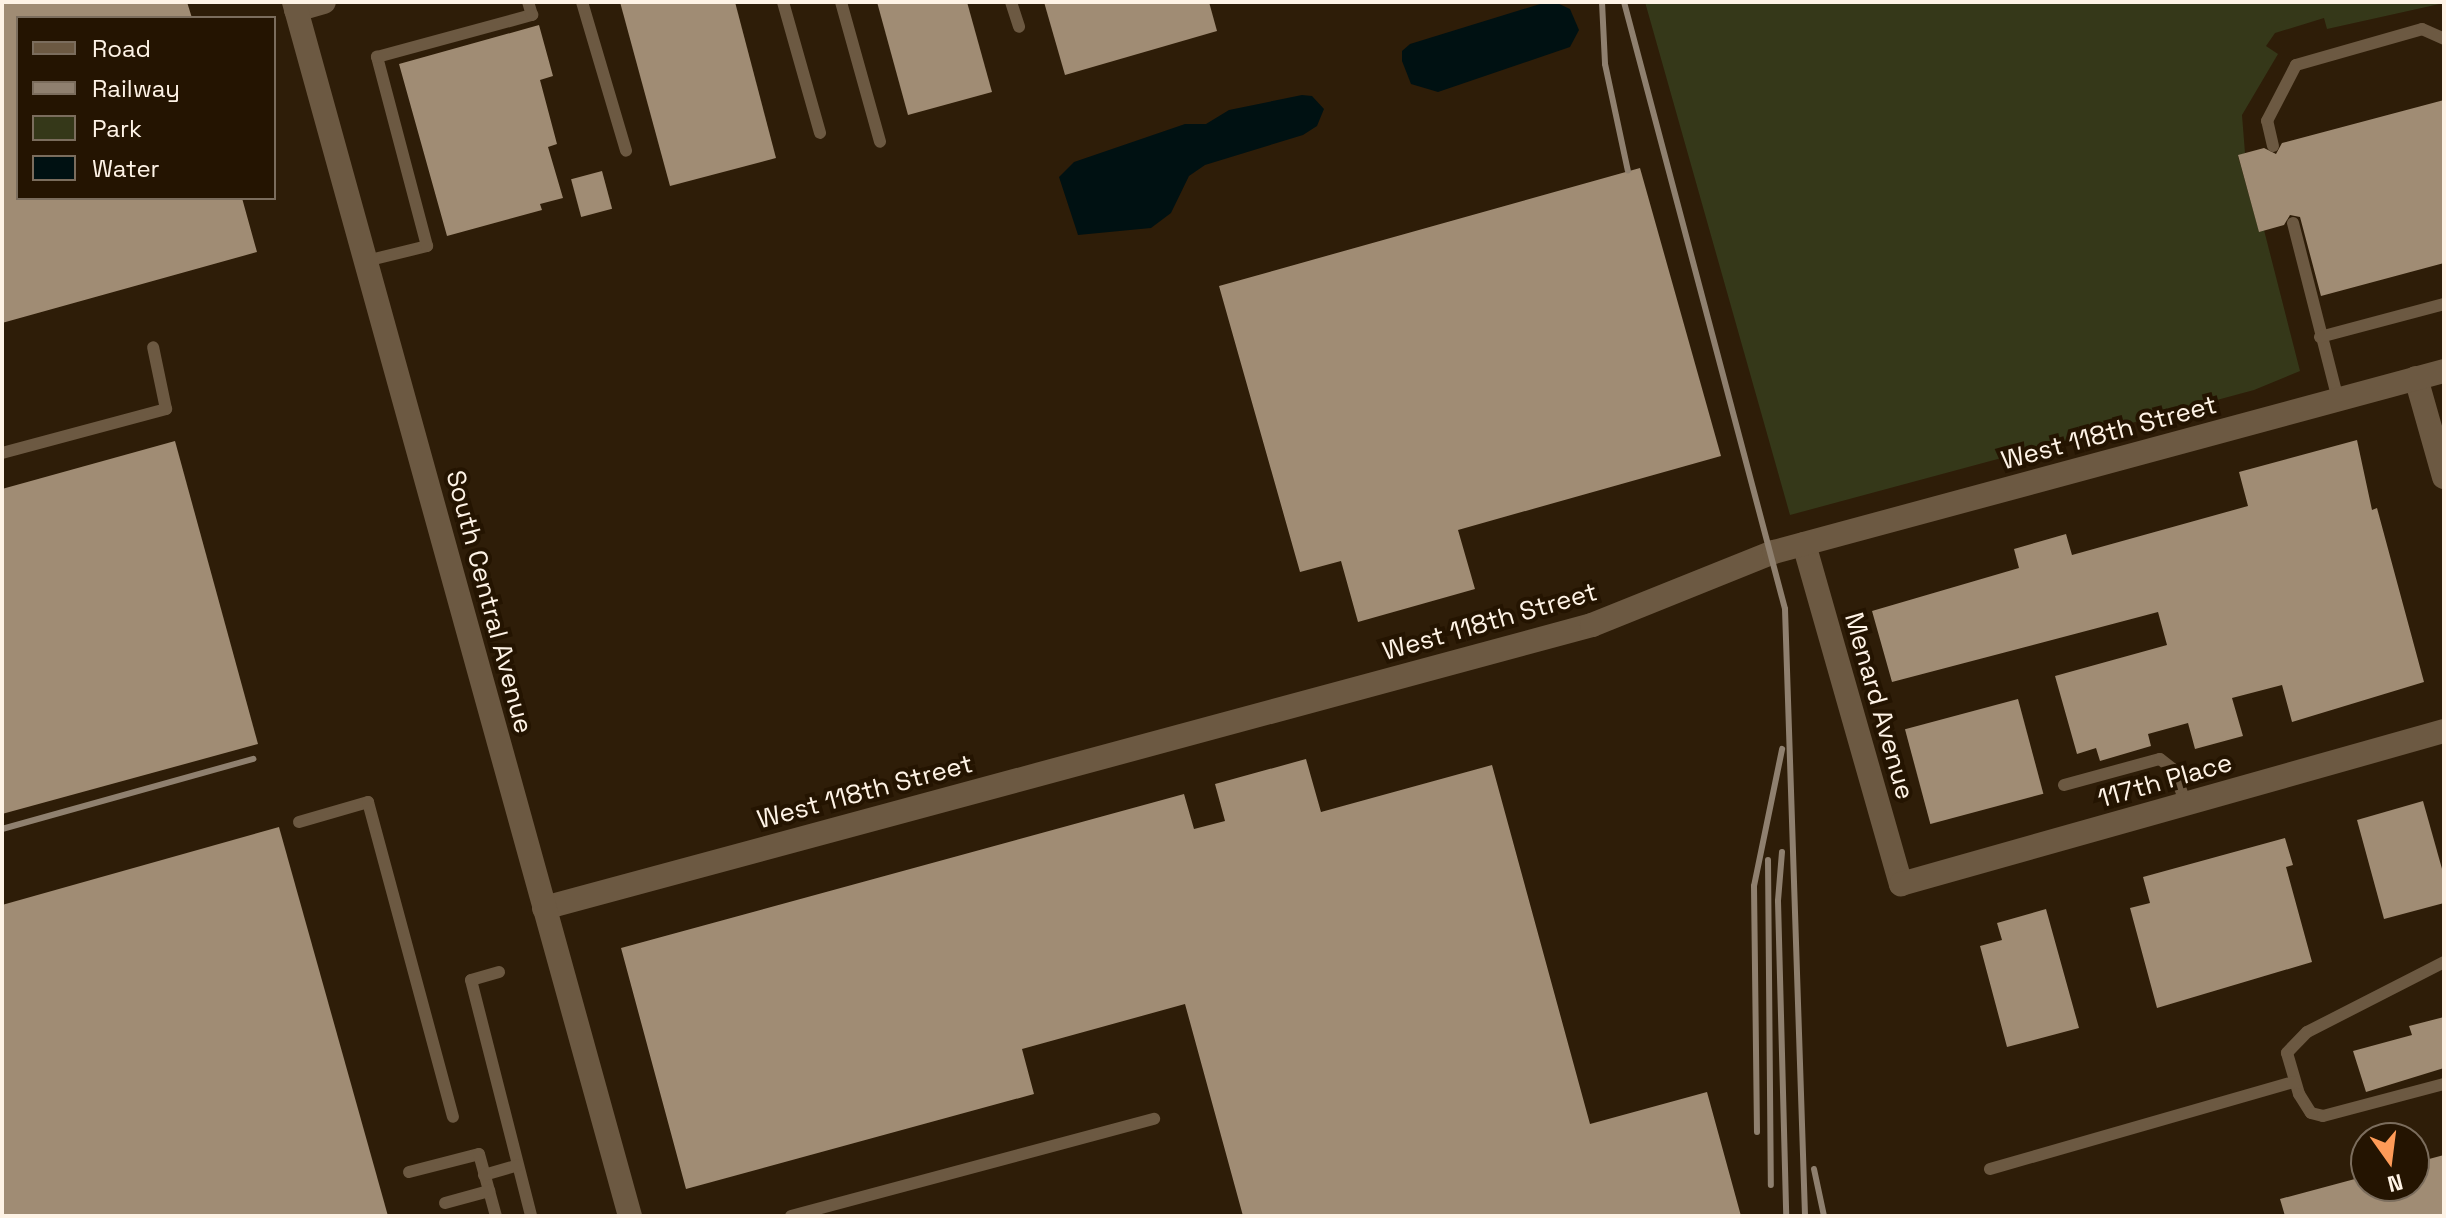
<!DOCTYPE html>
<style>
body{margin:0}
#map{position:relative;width:2446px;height:1218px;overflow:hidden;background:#2e1d08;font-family:"Space Grotesk",sans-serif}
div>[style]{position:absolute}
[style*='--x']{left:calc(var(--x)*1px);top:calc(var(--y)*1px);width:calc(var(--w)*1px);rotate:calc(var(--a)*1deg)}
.green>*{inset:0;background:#353819}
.water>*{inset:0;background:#001112}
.building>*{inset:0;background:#a08c74;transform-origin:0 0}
.service>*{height:12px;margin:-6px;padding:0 6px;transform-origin:6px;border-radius:6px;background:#6c5942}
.minor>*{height:24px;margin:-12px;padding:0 12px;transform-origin:12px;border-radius:12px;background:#6c5942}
.tertiary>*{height:24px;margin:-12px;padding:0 12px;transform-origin:12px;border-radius:12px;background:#6c5942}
.rail>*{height:6px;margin:-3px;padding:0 3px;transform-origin:3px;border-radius:3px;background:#8f806f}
span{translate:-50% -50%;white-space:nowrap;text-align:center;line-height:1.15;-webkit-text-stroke:8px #241401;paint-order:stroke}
.street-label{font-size:26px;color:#fef3e6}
.frame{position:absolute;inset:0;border:4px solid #fef3e6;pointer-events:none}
.legend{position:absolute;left:16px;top:16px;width:260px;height:184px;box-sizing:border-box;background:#241401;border:2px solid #7b6d5d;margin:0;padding:10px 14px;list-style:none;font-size:24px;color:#fef3e6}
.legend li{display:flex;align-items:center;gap:16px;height:40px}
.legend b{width:40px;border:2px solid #7b6d5d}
.north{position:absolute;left:2350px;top:1122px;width:80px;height:80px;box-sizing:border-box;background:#241401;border:2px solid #7b6d5d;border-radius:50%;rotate:166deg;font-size:22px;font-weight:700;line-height:32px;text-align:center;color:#fef3e6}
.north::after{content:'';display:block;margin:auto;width:28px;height:36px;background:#fe9b58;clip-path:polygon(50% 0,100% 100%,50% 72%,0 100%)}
</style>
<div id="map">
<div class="green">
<i style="clip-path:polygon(1645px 2px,2444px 2px,2444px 3px,2327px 29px,2324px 18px,2275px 33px,2266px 46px,2278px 54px,2242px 115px,2245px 153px,2238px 156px,2259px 231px,2264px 230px,2300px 371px,2254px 390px,1790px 515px)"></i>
</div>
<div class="water">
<i style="clip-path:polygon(1540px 4px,1555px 2px,1570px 9px,1579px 30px,1570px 47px,1438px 92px,1411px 84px,1402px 61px,1402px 51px,1410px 44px)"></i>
<i style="clip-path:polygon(1302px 95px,1312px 96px,1324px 109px,1317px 126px,1303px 135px,1205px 165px,1189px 176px,1171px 213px,1151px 228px,1078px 235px,1059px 177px,1074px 162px,1185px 124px,1206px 124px,1229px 110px)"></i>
</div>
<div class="building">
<i style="clip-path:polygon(2px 2px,187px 2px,192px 18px,18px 18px,18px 198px,242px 198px,257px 252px,2px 323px)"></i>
<i style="clip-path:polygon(620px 2px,735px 2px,776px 158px,670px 186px)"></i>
<i style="clip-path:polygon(877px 2px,967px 2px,992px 92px,908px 115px)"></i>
<i style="clip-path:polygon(1044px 2px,1209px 2px,1217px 31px,1065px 75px)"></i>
<i style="clip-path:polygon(539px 25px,553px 76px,540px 80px,557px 144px,548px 147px,563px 198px,540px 204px,542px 210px,447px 236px,399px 64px)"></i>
<i style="clip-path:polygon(2444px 100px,2444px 263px,2321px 296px,2300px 217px,2290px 215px,2284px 225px,2259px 232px,2238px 155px,2264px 148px,2276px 154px,2282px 143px)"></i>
<i style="clip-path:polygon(1640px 168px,1721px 456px,1458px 530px,1475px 589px,1358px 622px,1341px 561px,1300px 572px,1219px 286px)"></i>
<i style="left:602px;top:171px;width:39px;height:32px;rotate:75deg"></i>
<i style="clip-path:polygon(2357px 440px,2372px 510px,2377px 508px,2424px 682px,2292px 722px,2282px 685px,2232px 698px,2243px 736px,2195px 749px,2188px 723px,2148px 734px,2151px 746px,2100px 761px,2096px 748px,2077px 754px,2055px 676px,2167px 645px,2158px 612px,1892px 682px,1872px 611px,2019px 568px,2014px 549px,2066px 534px,2072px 555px,2248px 506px,2239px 472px)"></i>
<i style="clip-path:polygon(175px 441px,258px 744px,2px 814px,2px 489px)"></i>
<i style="left:2018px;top:699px;width:98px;height:117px;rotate:75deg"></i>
<i style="clip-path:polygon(1306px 759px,1321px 812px,1492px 765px,1590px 1124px,1707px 1092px,1741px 1216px,1243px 1216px,1185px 1004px,1022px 1049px,1034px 1094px,686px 1189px,621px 948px,1184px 794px,1194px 829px,1225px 821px,1215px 784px)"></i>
<i style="clip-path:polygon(2423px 801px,2444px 876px,2444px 903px,2384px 919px,2357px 820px)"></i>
<i style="clip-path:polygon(279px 827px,388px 1216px,2px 1216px,2px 905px)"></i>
<i style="clip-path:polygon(2285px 838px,2293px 865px,2286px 867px,2312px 962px,2157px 1008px,2130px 908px,2150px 903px,2143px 877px)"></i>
<i style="clip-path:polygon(2046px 909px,2079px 1028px,2007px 1047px,1980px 946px,2002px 940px,1997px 923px)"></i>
<i style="clip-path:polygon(2444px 1017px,2444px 1068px,2366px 1092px,2353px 1051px,2412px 1035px,2409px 1026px)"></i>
<i style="clip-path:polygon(2444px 1155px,2444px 1216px,2285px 1216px,2280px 1199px,2366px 1176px,2366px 1186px,2414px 1186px,2414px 1163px)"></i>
</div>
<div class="service">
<i style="--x:582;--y:2;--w:155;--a:73.5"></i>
<i style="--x:783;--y:2;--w:136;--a:74.2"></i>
<i style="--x:841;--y:2;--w:145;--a:74.4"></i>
<i style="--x:1011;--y:2;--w:26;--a:72"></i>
<i style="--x:2273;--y:146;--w:26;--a:-103"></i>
<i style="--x:2267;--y:121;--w:63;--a:-62.6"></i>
<i style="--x:2296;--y:65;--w:131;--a:-15.9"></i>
<i style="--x:2422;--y:29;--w:24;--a:24"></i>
<i style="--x:2293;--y:223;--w:183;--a:75.7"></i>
<i style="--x:366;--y:261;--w:63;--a:-13.8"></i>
<i style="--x:427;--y:246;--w:196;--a:-104.8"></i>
<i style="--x:377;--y:57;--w:161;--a:-15.2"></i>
<i style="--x:532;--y:15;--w:14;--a:-107"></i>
<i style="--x:2320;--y:337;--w:128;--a:-14.9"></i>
<i style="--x:2;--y:453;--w:170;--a:-15"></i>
<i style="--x:166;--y:409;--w:63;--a:-101.8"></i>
<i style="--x:2064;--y:785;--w:99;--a:-15.2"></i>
<i style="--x:2160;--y:759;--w:18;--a:38"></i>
<i style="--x:2174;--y:770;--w:36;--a:71"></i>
<i style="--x:299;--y:822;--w:72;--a:-16.2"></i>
<i style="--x:368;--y:802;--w:326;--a:74.9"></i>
<i style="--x:2444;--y:962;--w:154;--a:152.9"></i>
<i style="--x:2307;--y:1032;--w:29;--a:134"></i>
<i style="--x:2287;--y:1053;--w:43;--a:73.7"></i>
<i style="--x:2299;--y:1094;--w:22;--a:58"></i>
<i style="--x:2311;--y:1113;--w:12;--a:14"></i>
<i style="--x:2323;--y:1116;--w:125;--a:-14.8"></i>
<i style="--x:499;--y:972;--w:29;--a:164"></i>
<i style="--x:471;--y:980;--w:244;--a:75.7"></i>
<i style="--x:1990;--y:1169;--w:316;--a:-16"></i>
<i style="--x:409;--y:1172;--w:72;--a:-14.4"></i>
<i style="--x:479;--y:1154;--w:64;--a:74.7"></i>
<i style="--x:484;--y:1175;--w:35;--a:-16"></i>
<i style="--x:445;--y:1203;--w:46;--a:-15.3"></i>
<i style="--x:791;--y:1216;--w:376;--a:-15"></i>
</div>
<div class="minor">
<i style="--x:296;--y:10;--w:29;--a:-16"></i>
<i style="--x:2416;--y:378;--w:103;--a:74.2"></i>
<i style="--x:1804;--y:544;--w:354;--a:74.1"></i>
<i style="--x:1901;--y:884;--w:564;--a:-15.74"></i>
<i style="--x:544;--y:908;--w:1086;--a:-15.11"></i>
<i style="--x:1592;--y:625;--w:196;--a:-21.9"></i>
<i style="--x:1774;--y:552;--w:694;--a:-15.12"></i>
</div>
<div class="tertiary">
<i style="--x:294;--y:2;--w:1260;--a:74.53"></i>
</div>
<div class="rail">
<i style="--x:1602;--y:2;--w:62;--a:87.2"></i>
<i style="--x:1605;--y:64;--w:109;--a:77.9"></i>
<i style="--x:1624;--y:2;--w:628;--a:75.14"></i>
<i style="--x:1785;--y:609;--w:607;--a:88.11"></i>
<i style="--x:2;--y:829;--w:261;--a:-15.6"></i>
<i style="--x:1782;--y:852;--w:49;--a:94.7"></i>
<i style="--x:1778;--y:901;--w:315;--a:88.5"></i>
<i style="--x:1768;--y:860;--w:325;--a:89.5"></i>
<i style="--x:1757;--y:1132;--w:246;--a:-90.7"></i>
<i style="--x:1754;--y:886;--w:140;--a:-78.4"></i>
<i style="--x:1814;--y:1169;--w:48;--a:78"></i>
</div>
<div class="street-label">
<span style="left:2109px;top:433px;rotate:-15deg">West 118th Street</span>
<span style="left:489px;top:602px;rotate:75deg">South Central Avenue</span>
<span style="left:1490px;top:622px;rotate:-16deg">West 118th Street</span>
<span style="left:1879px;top:706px;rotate:74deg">Menard Avenue</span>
<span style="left:2165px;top:781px;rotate:-16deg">117th Place</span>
<span style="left:865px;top:792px;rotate:-15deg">West 118th Street</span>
</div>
<div class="frame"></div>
<ul class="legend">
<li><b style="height:10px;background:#6c5942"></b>Road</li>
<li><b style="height:10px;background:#8f806f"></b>Railway</li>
<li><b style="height:22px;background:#353819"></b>Park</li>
<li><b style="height:22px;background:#001112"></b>Water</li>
</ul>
<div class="north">N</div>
</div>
